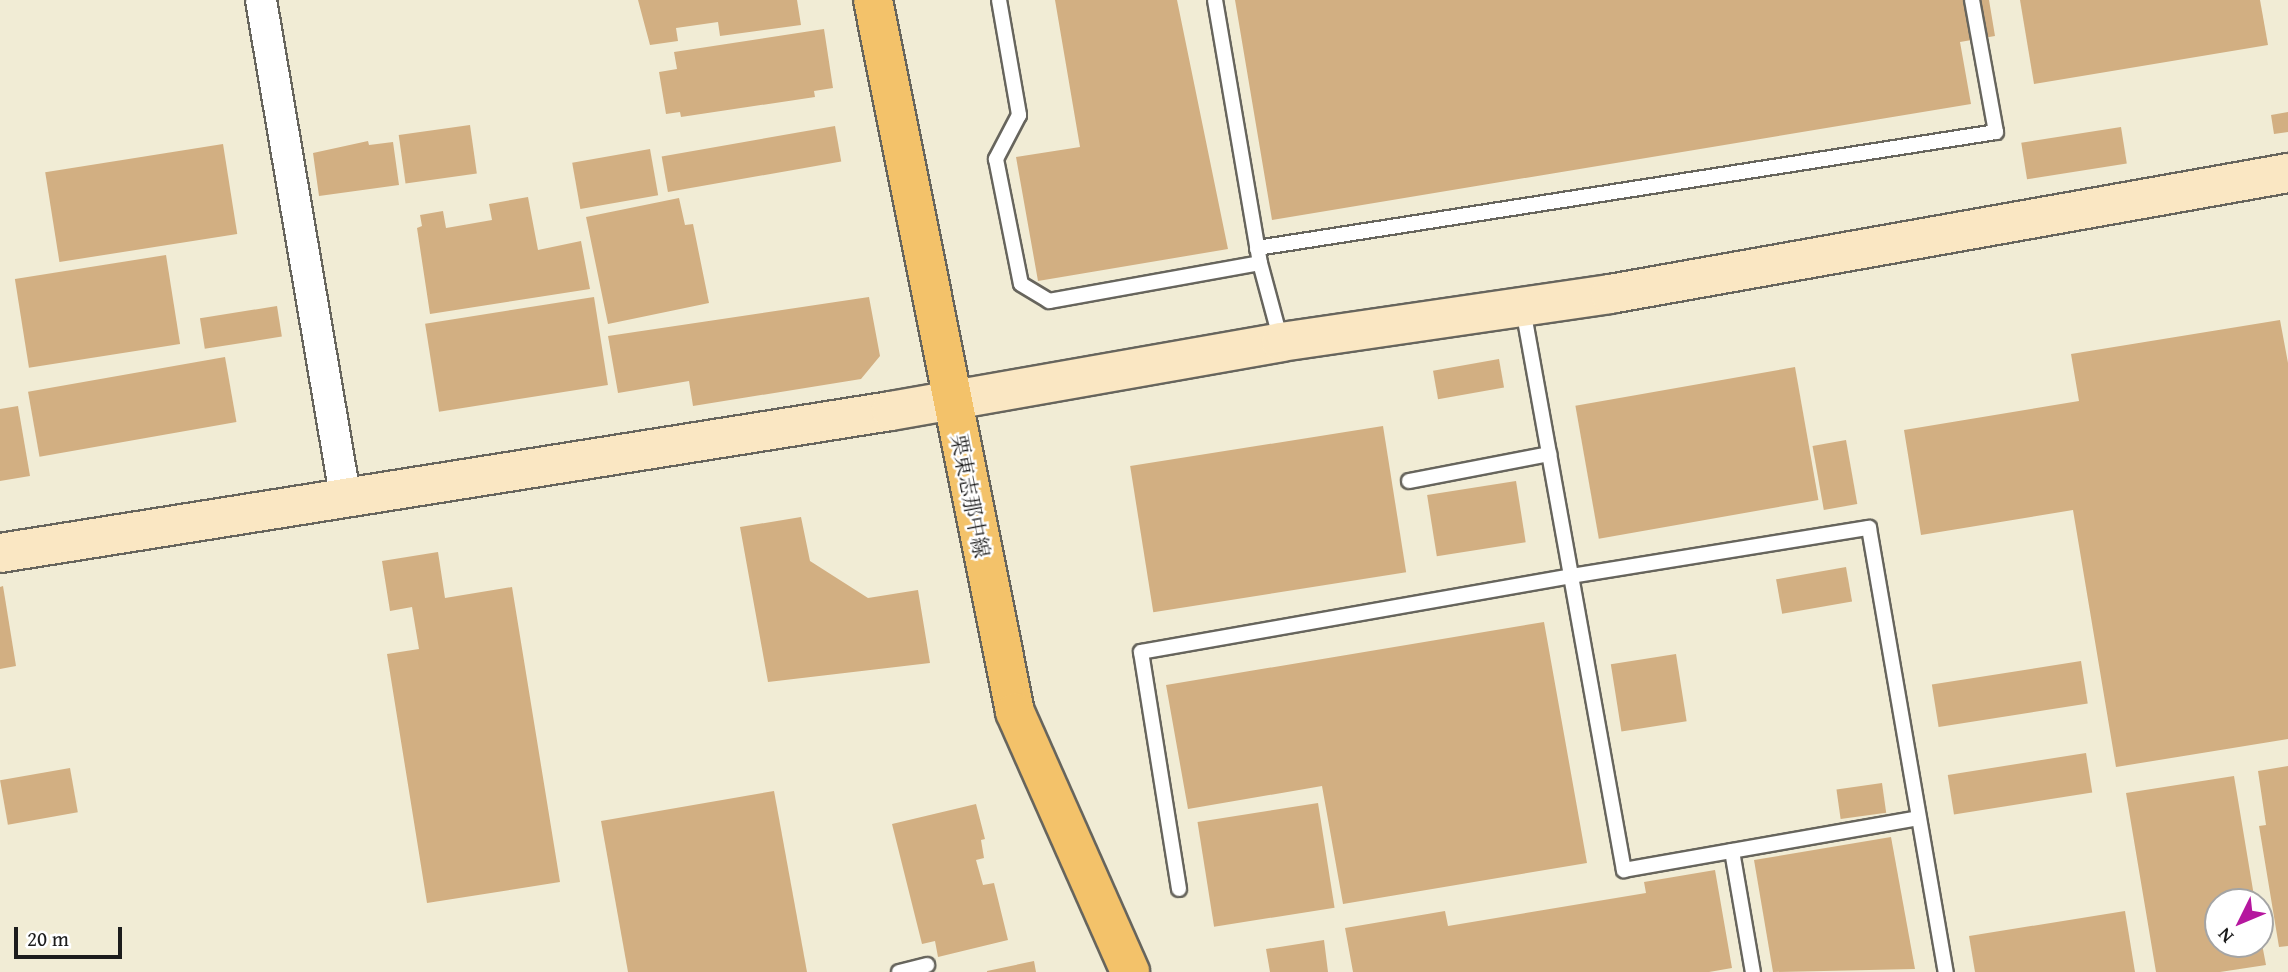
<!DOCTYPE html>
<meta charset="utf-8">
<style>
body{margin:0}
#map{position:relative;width:2288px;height:972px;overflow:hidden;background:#f1ecd5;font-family:"Gentium Book Plus","Noto Serif JP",serif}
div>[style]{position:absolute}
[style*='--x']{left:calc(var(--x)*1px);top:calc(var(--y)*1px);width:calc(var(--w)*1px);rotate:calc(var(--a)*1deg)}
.building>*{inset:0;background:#d2af82;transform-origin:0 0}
.roads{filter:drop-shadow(2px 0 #67655d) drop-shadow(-2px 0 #67655d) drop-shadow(0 2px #67655d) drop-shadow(0 -2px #67655d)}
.lane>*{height:14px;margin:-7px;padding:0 7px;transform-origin:7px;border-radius:7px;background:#fff}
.street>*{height:30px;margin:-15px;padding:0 15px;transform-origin:15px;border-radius:15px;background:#fff}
.secondary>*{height:38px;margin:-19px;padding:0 19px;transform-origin:19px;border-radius:19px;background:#fae7c3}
.primary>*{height:38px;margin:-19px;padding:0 19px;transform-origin:19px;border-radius:19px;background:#f3c26a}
span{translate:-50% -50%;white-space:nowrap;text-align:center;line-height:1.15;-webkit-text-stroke:5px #fff;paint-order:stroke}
.street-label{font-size:21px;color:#1c1c1c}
.north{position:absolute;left:2204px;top:888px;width:70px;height:70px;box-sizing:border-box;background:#fff;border:2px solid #a4a4a4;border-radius:50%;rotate:227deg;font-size:19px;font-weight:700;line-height:28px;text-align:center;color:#1c1c1c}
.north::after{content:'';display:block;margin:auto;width:24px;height:32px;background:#b5179e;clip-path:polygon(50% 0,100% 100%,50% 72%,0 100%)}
.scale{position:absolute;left:14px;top:927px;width:108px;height:32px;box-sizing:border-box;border:4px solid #1c1c1c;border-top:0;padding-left:9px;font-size:21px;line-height:24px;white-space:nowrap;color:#1c1c1c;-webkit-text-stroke:5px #fff;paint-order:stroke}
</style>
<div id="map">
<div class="building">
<i style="clip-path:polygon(638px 0,797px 0,801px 25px,720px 36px,718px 22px,676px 28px,678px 41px,650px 45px)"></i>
<i style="clip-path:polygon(1055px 0,1177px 0,1228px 249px,1038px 281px,1016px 157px,1080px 147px)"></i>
<i style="clip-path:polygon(1235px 0,1989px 0,1995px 36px,1960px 42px,1971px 104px,1272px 220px)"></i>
<i style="clip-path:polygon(2020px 0,2260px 0,2268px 45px,2034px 84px)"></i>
<i style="clip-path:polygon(824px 29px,833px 88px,814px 91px,815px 97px,681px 117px,680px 112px,666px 114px,659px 72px,677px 69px,674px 52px)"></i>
<i style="clip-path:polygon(2288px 112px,2288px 132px,2274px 134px,2271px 115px)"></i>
<i style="left:470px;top:125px;width:49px;height:72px;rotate:82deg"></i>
<i style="left:835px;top:126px;width:36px;height:176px;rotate:80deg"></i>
<i style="left:2121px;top:127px;width:37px;height:101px;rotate:81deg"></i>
<i style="clip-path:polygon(368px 141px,369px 145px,393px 142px,399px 185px,319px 196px,313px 153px)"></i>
<i style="left:223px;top:144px;width:91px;height:180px;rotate:81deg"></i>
<i style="left:650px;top:149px;width:47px;height:79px;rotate:80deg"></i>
<i style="clip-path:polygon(528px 197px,538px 250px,581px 241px,590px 289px,430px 314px,417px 228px,422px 226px,420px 215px,443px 211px,446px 228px,452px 227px,492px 220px,489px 204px)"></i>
<i style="clip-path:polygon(679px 198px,685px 225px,693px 224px,709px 303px,608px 324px,586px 217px)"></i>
<i style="left:166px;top:255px;width:90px;height:153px;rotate:81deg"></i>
<i style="left:594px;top:297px;width:89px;height:171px;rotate:81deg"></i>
<i style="clip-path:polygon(869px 297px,880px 356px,861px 379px,693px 406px,689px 381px,618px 393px,608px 336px)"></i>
<i style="left:277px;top:306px;width:31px;height:78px;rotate:81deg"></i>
<i style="clip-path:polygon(2280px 320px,2288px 363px,2288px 739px,2116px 767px,2073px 510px,1921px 535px,1904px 430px,2079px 401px,2071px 354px)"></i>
<i style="left:225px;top:357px;width:66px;height:200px;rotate:80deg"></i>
<i style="left:1499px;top:359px;width:29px;height:67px;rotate:80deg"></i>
<i style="left:1795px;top:367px;width:135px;height:223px;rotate:80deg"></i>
<i style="clip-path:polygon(18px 406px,30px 476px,0 481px,0 409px)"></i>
<i style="left:1383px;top:426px;width:148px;height:256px;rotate:81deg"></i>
<i style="left:1846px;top:440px;width:65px;height:34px;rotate:80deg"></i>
<i style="left:1516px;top:481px;width:62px;height:90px;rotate:81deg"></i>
<i style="clip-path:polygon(801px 517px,810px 561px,868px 598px,918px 590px,930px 663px,768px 682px,740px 527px)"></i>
<i style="clip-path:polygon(438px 552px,445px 598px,512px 587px,560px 882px,427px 903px,387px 654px,419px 649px,412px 607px,390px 611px,382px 561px)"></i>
<i style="left:1846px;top:567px;width:35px;height:71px;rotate:80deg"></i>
<i style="clip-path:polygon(3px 586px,16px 666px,0 669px,0 587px)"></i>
<i style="clip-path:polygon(1544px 622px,1587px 863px,1343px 904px,1322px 786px,1188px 809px,1166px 685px)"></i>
<i style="left:1676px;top:654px;width:68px;height:66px;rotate:81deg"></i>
<i style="left:2081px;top:661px;width:43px;height:151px;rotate:81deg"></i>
<i style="left:2086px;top:753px;width:40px;height:140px;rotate:81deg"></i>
<i style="clip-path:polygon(2288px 766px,2288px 946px,2279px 947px,2259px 826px,2266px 825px,2258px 771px)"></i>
<i style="left:70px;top:768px;width:45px;height:71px;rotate:80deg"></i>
<i style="clip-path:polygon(2234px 776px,2255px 902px,2218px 902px,2218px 944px,2262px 944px,2266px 965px,2220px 972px,2156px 972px,2126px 793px)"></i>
<i style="left:1882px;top:783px;width:30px;height:46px;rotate:82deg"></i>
<i style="clip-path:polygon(774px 791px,807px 972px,628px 972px,601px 821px)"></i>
<i style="left:1318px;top:803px;width:106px;height:122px;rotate:81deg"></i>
<i style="clip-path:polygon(976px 804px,985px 839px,981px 840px,984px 858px,976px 860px,983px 885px,994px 883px,1008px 940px,938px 957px,935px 941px,922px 944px,892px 824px)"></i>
<i style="clip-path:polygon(1891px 837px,1915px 969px,1773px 972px,1754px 860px)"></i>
<i style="clip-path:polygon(1715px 870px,1732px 968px,1709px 972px,1353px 972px,1345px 928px,1445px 911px,1448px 926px,1646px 893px,1644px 882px)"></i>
<i style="clip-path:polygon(2125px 911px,2135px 972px,1975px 972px,1969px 936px)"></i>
<i style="clip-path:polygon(1324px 940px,1328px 972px,1270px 972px,1266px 949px)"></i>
<i style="clip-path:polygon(1034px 961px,1036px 972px,987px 972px,987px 971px)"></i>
</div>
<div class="roads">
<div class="lane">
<i style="--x:999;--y:0;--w:117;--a:80.1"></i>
<i style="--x:1019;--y:115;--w:50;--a:117.6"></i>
<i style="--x:996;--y:159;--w:127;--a:78.7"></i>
<i style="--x:1021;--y:284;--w:33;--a:31"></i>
<i style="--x:1049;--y:301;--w:214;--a:-10.2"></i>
<i style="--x:1215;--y:0;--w:267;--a:80.3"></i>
<i style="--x:1260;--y:263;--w:81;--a:74.9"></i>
<i style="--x:1257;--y:248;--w:748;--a:-8.92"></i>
<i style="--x:1996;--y:132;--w:134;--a:-100.3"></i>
<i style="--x:1523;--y:309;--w:271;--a:79.8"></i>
<i style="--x:1571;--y:576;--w:302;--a:-9.2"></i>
<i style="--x:1869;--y:528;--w:451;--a:80.2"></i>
<i style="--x:1409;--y:481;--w:143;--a:-10.9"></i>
<i style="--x:1732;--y:851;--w:123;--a:80.2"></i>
<i style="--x:1179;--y:889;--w:240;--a:-99.1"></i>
<i style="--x:1141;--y:652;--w:437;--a:-10"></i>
<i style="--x:1571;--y:576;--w:299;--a:79.8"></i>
<i style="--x:1624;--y:870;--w:299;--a:-10"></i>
<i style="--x:899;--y:972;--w:29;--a:-14"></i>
</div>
<div class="street">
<i style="--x:261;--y:0;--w:502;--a:80.37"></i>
</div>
<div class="secondary">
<i style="--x:0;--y:553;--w:902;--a:-9.06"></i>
<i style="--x:891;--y:411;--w:396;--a:-10"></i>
<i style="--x:1281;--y:342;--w:332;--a:-8.3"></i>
<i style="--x:1610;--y:294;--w:689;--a:-10.12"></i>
</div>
<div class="primary">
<i style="--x:873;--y:0;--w:726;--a:78.72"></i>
<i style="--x:1015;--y:712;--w:284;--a:66.1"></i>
</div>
</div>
<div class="street-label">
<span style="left:970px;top:496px;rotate:79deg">栗東志那中線</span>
</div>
<div class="north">N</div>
<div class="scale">20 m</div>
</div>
